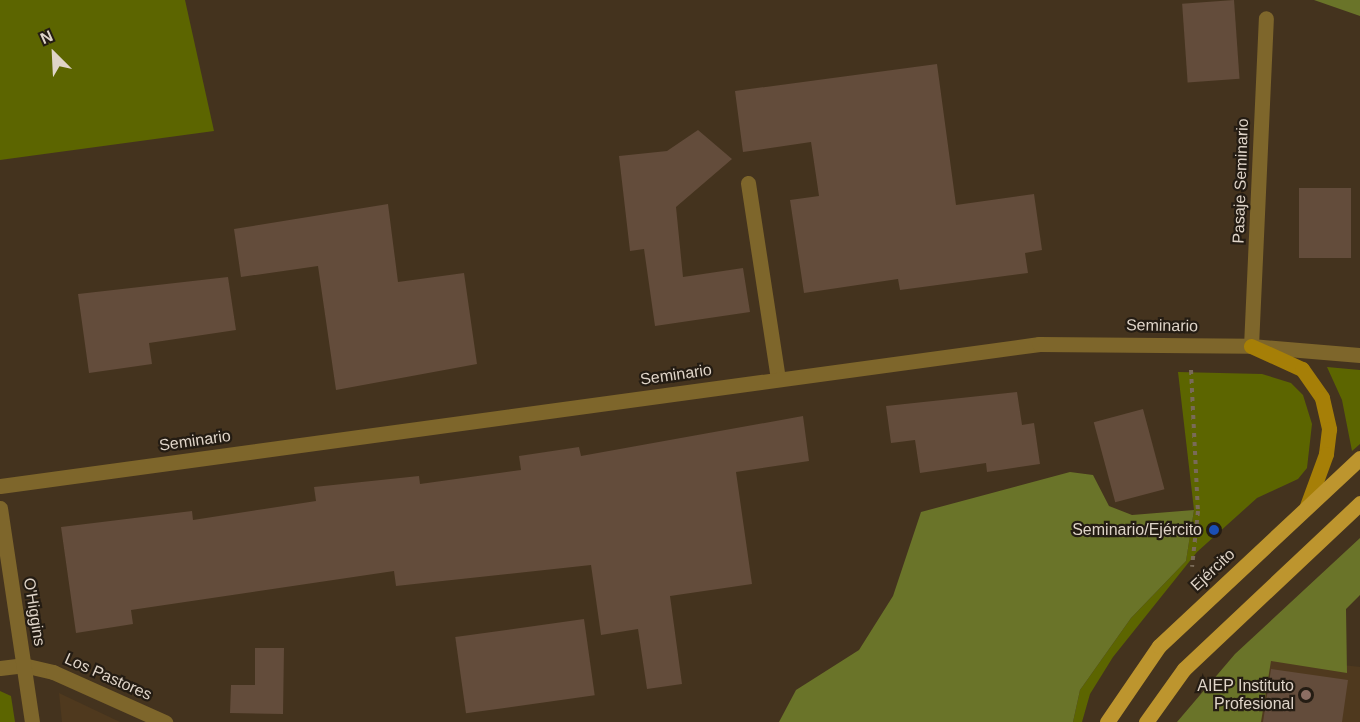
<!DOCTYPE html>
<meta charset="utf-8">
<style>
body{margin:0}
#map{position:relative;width:1360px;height:722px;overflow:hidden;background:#44331e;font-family:Helvetica,sans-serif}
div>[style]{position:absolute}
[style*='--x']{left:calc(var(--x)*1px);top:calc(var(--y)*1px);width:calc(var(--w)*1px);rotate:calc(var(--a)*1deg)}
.built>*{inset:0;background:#4f391e}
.green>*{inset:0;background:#5c6500}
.forest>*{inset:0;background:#6a7429}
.building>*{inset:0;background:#634c3b;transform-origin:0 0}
.path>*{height:4px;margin-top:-2px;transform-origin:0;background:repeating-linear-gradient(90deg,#796a58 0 4.5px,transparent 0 9px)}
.service>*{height:15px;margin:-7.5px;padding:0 7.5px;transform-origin:7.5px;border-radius:7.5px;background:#7e662b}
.minor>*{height:15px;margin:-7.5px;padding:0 7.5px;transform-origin:7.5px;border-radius:7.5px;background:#7e662b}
.tertiary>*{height:15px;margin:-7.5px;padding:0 7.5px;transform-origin:7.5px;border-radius:7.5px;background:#7e662b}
.secondary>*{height:15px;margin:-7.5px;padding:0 7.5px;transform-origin:7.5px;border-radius:7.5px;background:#a67f07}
.primary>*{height:15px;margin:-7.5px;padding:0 7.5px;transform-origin:7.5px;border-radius:7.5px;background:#bd952e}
.dots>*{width:16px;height:16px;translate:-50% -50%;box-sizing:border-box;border:3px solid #241c13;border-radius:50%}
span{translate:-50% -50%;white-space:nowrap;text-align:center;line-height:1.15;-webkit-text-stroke:4.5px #241c13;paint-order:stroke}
.street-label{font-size:16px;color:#dfd4c8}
.poi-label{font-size:16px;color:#dfd4c8}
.right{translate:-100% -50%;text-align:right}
.north{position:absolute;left:24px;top:24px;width:60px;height:60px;-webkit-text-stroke:4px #241c13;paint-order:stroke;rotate:336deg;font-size:16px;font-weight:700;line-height:24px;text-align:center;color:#dfd4c8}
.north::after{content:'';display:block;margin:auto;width:21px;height:27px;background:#dfd4c8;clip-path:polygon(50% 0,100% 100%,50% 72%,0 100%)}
</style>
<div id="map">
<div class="built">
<i style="clip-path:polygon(1257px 655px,1360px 667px,1360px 722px,1249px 722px)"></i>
<i style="clip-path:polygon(59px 693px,120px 722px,62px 722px)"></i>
</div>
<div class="green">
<i style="clip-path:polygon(0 0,185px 0,214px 131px,0 160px)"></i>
<i style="clip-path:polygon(1327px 367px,1360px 370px,1360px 444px,1352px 451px,1342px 400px)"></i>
<i style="clip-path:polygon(1178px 372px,1262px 374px,1291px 383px,1303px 395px,1312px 424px,1307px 468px,1298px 479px,1257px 498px,1197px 552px,1113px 657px,1090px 694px,1082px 722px,1073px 722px,1080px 690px,1131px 618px,1186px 561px,1194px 510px)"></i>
<i style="clip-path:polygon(0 691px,11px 696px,15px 722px,0 722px)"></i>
</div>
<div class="forest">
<i style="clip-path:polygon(1314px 0,1360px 0,1360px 16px)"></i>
<i style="clip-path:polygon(1070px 472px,1093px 475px,1109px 506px,1132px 515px,1194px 510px,1186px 561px,1131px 618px,1080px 690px,1073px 722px,779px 722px,796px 690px,859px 650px,893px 596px,921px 512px)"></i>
<i style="clip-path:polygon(1360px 538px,1360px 595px,1346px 609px,1347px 673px,1271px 661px,1261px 722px,1177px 722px,1235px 654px)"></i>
</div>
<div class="building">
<i style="left:1234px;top:0;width:79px;height:52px;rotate:86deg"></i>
<i style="clip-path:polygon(937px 64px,956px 205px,1034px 194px,1042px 250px,1025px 253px,1028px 273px,900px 290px,898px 279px,804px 293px,790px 200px,819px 196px,811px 142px,743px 152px,735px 91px)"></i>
<i style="clip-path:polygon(698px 130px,732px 159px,676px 207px,683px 277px,743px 268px,750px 312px,655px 326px,644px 249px,630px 251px,619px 156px,667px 151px)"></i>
<i style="left:1299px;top:188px;width:52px;height:70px"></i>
<i style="clip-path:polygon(388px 204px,398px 282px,464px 273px,477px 364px,336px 390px,318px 266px,241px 277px,234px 229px)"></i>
<i style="clip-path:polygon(228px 277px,236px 330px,149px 343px,152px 364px,89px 373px,78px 294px)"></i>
<i style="clip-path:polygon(1017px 392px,1022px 425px,1034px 423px,1040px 464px,987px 472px,986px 463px,920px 473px,915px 440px,891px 443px,886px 406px)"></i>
<i style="left:1143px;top:409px;width:83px;height:51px;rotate:75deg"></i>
<i style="clip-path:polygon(803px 416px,809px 461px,736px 472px,752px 584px,670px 596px,682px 684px,647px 689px,638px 629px,601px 635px,591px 565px,396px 586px,394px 571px,131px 610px,133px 624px,76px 633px,61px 527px,192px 511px,193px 520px,316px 501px,314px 487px,419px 476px,420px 484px,521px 470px,519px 456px,579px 447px,581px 456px)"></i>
<i style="left:584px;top:619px;width:77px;height:130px;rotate:82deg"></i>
<i style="clip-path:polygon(255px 648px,284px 648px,283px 714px,230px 713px,231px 685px,255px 685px)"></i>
<i style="clip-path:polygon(1271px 669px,1348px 680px,1342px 722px,1263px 722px)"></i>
</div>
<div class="path">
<i style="--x:1191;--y:370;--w:141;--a:87.2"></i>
<i style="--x:1198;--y:511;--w:56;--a:96.1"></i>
</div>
<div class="service">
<i style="--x:748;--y:183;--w:198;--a:81.3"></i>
</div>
<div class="minor">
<i style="--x:1251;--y:346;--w:328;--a:-87.4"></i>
<i style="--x:0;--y:668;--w:23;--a:-7"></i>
<i style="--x:23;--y:665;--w:31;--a:13"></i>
<i style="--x:53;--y:672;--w:123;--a:24.1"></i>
</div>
<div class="tertiary">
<i style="--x:0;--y:486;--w:1049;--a:-7.78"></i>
<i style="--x:1039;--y:344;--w:212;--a:0.5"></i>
<i style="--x:1251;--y:346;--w:109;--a:4.7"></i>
<i style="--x:0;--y:508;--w:216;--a:81.5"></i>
</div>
<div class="secondary">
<i style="--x:1251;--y:346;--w:56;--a:24.3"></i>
<i style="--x:1302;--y:369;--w:35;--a:55"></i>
<i style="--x:1322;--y:398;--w:32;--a:77"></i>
<i style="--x:1329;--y:429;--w:25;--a:97"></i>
<i style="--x:1326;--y:454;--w:55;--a:110.1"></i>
</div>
<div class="primary">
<i style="--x:1107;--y:722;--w:92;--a:-55.6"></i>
<i style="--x:1159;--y:646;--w:275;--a:-43.1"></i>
<i style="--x:1146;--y:722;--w:65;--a:-54.4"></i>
<i style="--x:1184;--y:669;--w:242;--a:-43.3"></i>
</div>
<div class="dots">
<i style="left:1214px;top:530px;background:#1a4fb4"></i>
<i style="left:1306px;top:695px;background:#8d6e63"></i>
</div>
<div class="street-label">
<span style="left:1241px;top:181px;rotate:-88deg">Pasaje Seminario</span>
<span style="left:1162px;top:326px;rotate:1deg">Seminario</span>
<span style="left:676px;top:375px;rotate:-8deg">Seminario</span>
<span style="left:195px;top:441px;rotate:-8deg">Seminario</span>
<span style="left:1213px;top:570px;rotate:-43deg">Ejército</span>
<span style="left:34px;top:612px;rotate:81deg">O'Higgins</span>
<span style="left:108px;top:677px;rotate:24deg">Los Pastores</span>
</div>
<div class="poi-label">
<span class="right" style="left:1202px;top:530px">Seminario/Ejército</span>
<span class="right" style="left:1294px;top:695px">AIEP Instituto<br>Profesional</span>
</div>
<div class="north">N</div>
</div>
